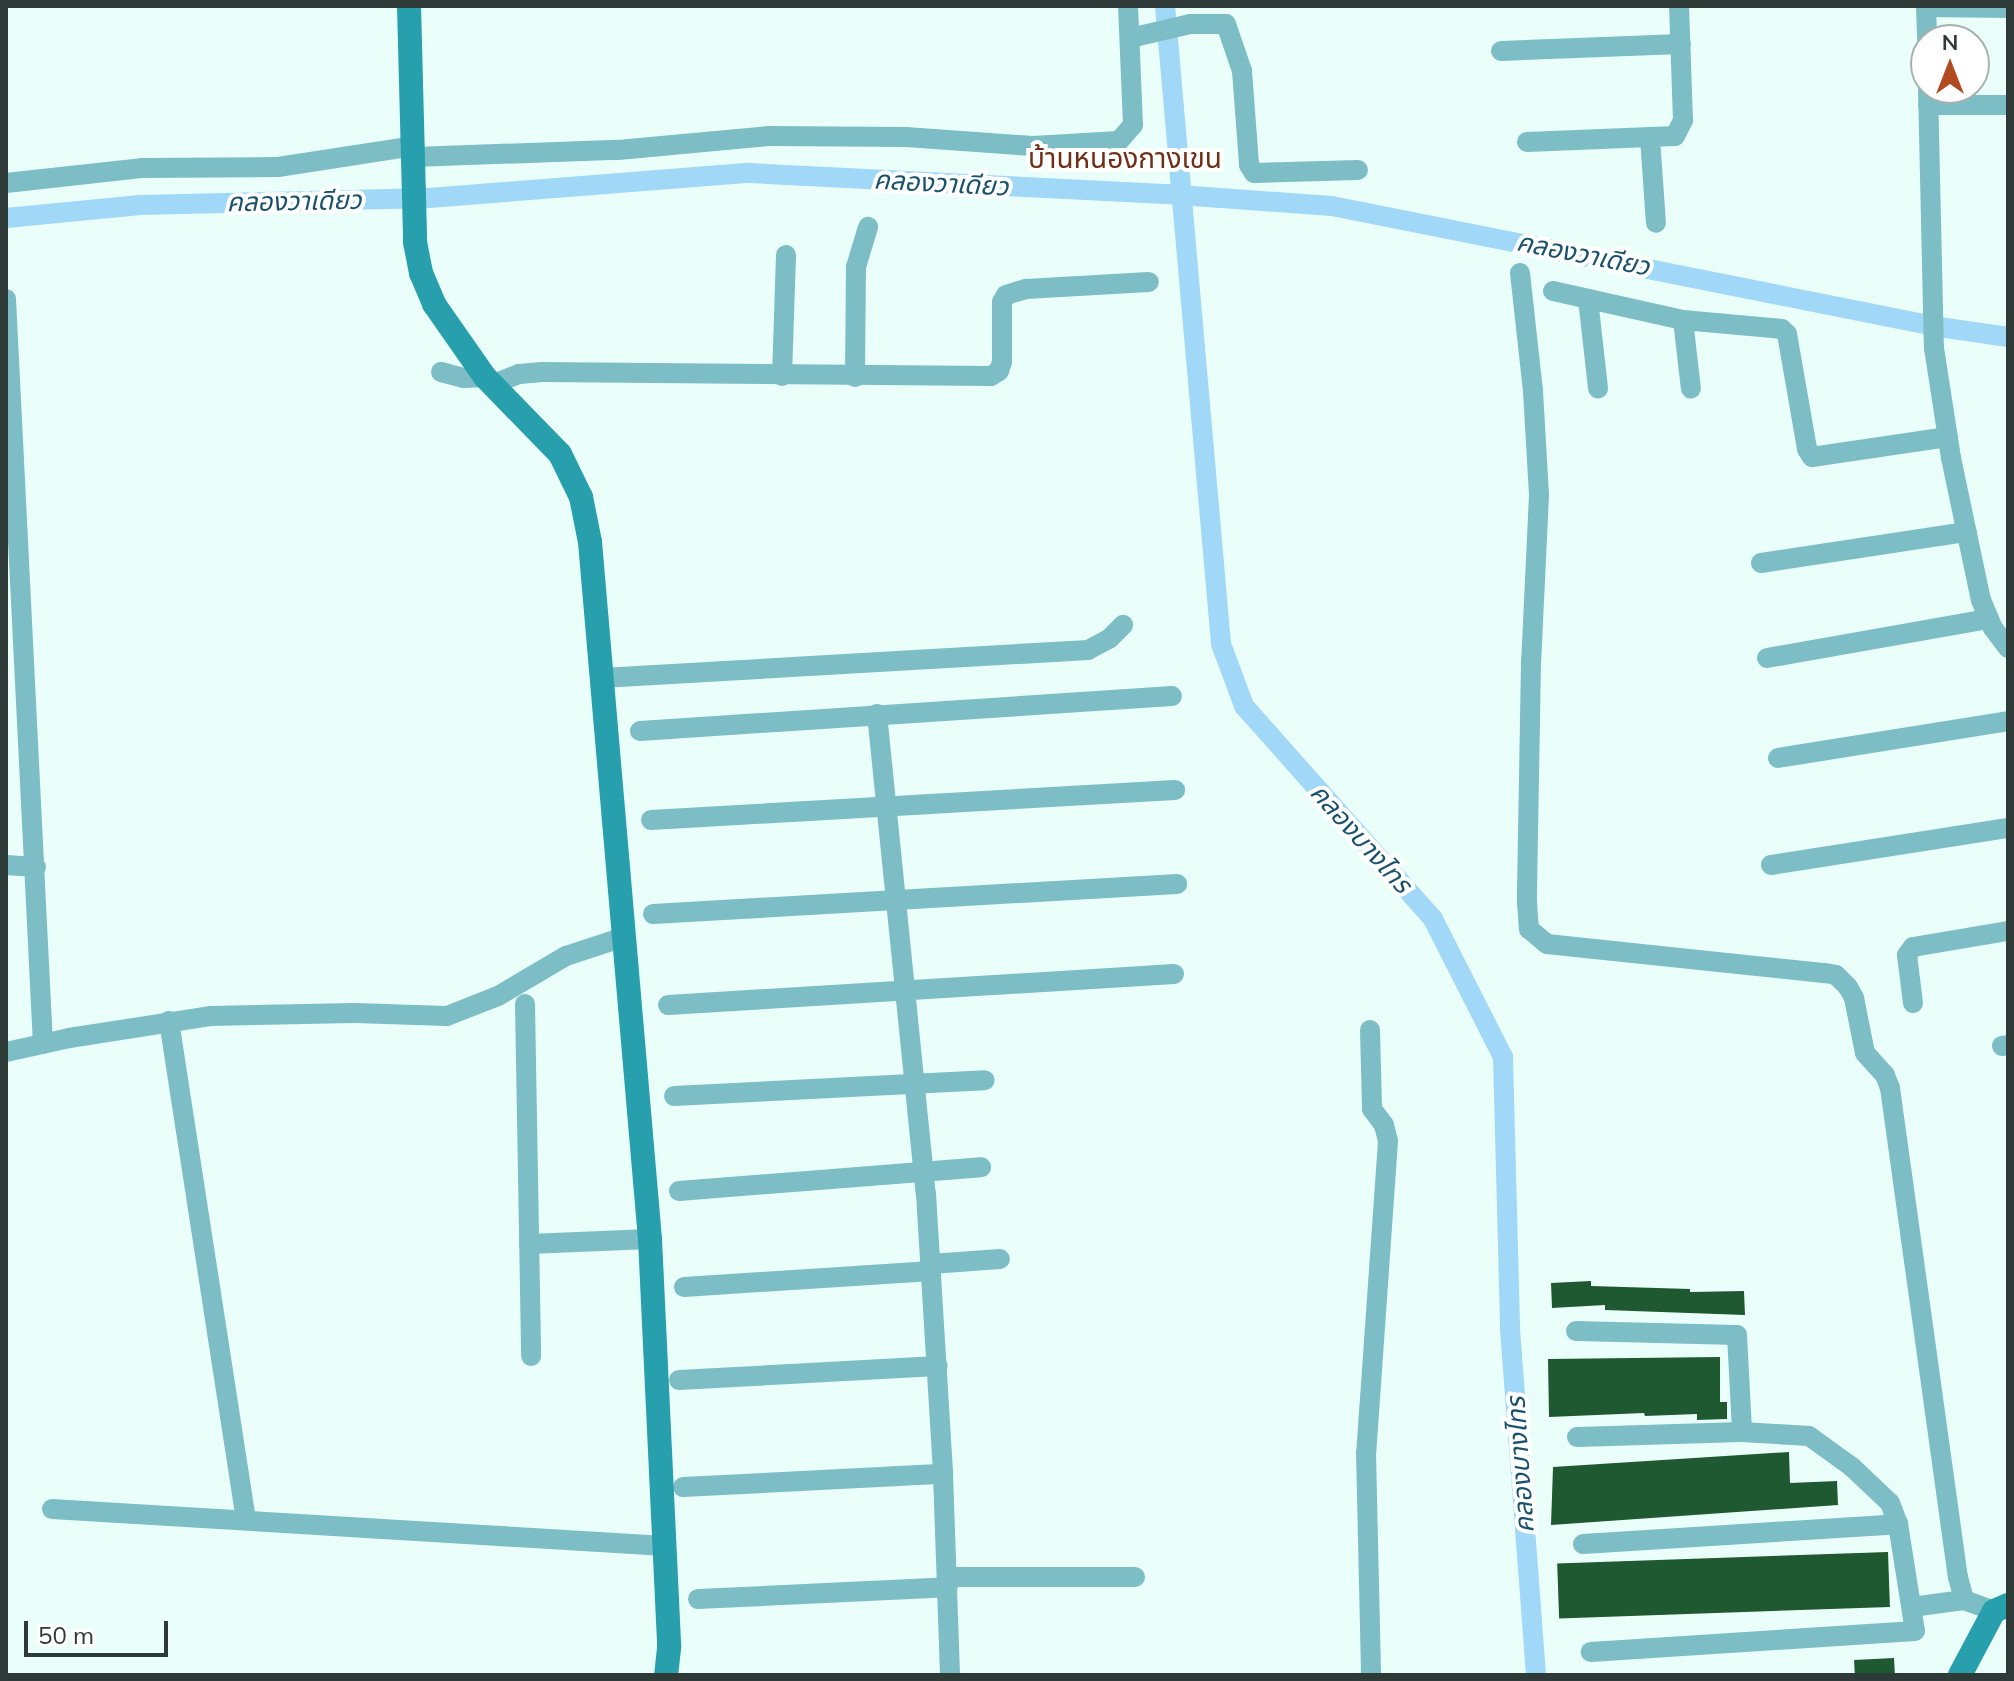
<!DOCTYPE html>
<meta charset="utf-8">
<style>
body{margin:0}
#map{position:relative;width:2014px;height:1681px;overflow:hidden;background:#ebfffa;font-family:Mulish,"Noto Sans Thai",sans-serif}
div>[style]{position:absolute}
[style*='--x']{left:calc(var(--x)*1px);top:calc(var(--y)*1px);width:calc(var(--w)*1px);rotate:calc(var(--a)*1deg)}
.canal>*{height:20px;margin:-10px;padding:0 10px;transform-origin:10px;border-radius:10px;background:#a1d8f7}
.building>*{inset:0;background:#1f5931;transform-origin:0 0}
.street>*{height:20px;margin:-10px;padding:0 10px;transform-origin:10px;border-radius:10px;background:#7dbec6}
.secondary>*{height:24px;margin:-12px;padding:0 12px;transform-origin:12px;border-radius:12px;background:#279fac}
span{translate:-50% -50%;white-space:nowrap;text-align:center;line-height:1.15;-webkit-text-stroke:8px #fff;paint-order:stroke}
.water-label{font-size:26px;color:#1a516b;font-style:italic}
.quarter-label{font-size:28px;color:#702f15}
.frame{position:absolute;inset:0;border:8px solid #2d3a37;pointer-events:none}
.north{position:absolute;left:1910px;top:24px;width:80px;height:80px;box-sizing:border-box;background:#fff;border:2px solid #abb0af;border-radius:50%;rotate:0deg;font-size:22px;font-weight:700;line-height:32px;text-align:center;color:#2d3a37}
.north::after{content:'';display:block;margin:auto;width:28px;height:36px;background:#b24b21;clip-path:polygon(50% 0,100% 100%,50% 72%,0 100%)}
.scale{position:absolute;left:24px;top:1621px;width:144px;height:36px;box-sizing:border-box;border:4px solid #2d3a37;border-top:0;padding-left:10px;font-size:24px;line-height:28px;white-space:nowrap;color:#2d3a37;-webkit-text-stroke:6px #fff;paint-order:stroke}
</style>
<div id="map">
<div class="canal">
<i style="--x:1165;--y:6;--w:640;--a:84.98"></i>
<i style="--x:1221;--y:644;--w:66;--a:69.6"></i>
<i style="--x:1244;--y:706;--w:285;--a:48.4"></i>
<i style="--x:1433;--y:919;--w:155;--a:63.1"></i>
<i style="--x:1503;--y:1057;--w:272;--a:88.5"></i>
<i style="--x:1510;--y:1329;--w:347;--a:85.7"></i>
<i style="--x:6;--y:218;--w:135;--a:-5.5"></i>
<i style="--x:140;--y:205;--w:289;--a:-1.4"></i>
<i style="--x:429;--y:198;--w:321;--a:-4.5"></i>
<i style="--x:749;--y:173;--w:431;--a:2.9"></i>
<i style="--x:1179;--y:195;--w:153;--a:4.1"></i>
<i style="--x:1332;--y:206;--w:619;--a:11.27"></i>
<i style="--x:1939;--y:327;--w:70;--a:8.2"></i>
</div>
<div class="building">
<i style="clip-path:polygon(1591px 1281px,1591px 1286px,1690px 1289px,1690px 1292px,1744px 1291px,1745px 1315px,1605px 1310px,1605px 1305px,1552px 1308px,1551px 1283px)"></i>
<i style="clip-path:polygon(1720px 1357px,1720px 1402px,1727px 1402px,1727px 1419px,1697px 1420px,1697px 1414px,1645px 1416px,1644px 1413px,1549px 1417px,1548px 1359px)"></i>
<i style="clip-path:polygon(1789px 1452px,1790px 1483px,1837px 1481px,1838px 1505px,1551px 1525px,1553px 1467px)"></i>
<i style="left:1888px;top:1552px;width:55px;height:331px;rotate:88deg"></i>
<i style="left:1894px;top:1658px;width:17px;height:40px;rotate:87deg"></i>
</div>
<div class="street">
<i style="--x:1926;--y:6;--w:34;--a:88"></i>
<i style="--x:1927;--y:7;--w:81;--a:0.7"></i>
<i style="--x:1130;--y:38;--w:62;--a:-13.1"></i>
<i style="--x:1190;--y:24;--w:36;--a:0"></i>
<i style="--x:1226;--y:24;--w:50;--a:71.2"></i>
<i style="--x:1242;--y:71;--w:94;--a:85.7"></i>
<i style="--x:1249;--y:165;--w:9;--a:58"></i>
<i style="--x:1254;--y:173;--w:104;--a:-1.7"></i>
<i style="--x:1501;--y:51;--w:180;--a:-2.2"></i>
<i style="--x:1928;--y:88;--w:260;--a:88.7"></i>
<i style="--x:1934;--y:348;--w:111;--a:81.2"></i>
<i style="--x:1951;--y:458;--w:145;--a:78.1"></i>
<i style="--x:1981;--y:600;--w:30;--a:67"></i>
<i style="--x:1993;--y:628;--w:25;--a:53"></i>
<i style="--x:1928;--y:105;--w:80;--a:0"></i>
<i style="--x:1650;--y:138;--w:85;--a:86"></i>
<i style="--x:1527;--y:142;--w:148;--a:-2.3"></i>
<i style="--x:1675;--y:136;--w:18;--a:-63"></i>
<i style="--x:1683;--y:120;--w:114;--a:-92"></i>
<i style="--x:413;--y:157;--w:205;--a:-2"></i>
<i style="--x:618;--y:150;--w:153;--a:-5.3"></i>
<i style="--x:770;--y:136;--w:136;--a:0.4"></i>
<i style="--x:906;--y:137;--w:127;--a:4.1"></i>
<i style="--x:1033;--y:146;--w:86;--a:-3.3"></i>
<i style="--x:1119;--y:141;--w:21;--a:-49"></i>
<i style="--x:1133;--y:125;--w:119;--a:-92.4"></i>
<i style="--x:6;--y:183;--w:136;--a:-6.3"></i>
<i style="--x:141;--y:168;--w:137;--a:-0.4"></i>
<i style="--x:278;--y:167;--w:137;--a:-8.8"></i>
<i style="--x:1520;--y:273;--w:119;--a:83.7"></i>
<i style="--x:1533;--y:391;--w:104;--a:86.7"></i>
<i style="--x:1539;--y:495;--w:167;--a:92.7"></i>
<i style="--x:1531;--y:662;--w:240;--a:91"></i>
<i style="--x:1527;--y:902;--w:27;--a:86"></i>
<i style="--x:1529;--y:929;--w:23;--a:40"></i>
<i style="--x:1547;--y:944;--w:280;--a:6"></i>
<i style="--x:1825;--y:973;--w:11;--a:10"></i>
<i style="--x:1836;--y:975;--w:17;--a:45"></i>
<i style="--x:1848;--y:987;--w:13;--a:61"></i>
<i style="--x:1854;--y:998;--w:56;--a:78.7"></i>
<i style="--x:1865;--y:1053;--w:30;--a:48"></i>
<i style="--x:1885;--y:1075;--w:14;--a:69"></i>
<i style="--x:1890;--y:1088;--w:494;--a:82.1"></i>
<i style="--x:1958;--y:1577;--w:24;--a:75"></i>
<i style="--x:1964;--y:1600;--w:32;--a:20"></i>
<i style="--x:1553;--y:291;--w:133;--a:12.6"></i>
<i style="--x:1683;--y:320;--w:99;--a:5.2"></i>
<i style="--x:1782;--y:329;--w:7;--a:45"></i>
<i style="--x:1787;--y:334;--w:117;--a:80.1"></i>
<i style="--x:1807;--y:449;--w:9;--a:58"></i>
<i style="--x:1812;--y:457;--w:137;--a:-8.4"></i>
<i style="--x:6;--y:299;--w:746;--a:87.16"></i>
<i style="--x:1588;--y:299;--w:90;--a:83.6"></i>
<i style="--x:1683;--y:320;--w:69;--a:83.4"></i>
<i style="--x:441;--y:372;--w:24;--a:15"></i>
<i style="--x:464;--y:378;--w:21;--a:-3"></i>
<i style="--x:782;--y:376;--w:121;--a:-88.1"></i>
<i style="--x:855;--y:377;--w:110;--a:-89.5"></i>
<i style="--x:856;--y:267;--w:42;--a:-73.3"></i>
<i style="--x:493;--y:384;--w:28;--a:-21"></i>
<i style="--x:519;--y:374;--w:21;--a:-5"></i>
<i style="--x:540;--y:372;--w:451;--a:0.5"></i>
<i style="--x:991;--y:376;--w:9;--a:-32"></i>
<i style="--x:999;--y:371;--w:9;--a:-72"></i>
<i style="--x:1002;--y:362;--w:60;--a:-90"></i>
<i style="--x:1002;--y:302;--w:8;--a:-60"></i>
<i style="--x:1006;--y:295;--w:21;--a:-17"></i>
<i style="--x:1026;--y:289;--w:123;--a:-3.3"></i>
<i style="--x:1761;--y:563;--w:208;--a:-8.6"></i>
<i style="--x:1767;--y:658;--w:225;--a:-10"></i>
<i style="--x:602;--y:678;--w:487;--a:-3.3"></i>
<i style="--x:1088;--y:650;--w:24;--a:-28"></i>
<i style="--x:1109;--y:639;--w:20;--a:-45"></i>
<i style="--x:877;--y:714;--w:482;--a:84.2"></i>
<i style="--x:926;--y:1194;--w:281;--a:86.5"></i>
<i style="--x:943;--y:1474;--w:201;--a:88"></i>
<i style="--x:640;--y:731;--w:533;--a:-3.76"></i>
<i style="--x:1778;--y:758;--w:233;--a:-9.1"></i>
<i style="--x:651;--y:820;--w:525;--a:-3.28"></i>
<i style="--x:6;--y:865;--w:30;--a:4"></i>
<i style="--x:1771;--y:865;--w:240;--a:-8.9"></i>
<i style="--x:653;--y:914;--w:525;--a:-3.28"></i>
<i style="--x:1913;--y:1003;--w:48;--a:-97.1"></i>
<i style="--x:1907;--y:955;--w:10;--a:-53"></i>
<i style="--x:1913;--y:947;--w:96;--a:-9.6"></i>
<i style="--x:525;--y:1004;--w:352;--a:89"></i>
<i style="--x:668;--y:1005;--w:507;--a:-3.51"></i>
<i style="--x:169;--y:1021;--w:505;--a:81.23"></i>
<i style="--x:1370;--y:1030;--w:79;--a:88.5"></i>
<i style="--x:1372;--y:1109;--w:20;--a:53"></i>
<i style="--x:1384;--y:1125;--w:16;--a:76"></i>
<i style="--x:1388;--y:1141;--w:312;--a:94"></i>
<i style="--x:1366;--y:1452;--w:223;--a:88.7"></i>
<i style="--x:2002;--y:1046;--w:6;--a:-9"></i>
<i style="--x:6;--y:1052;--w:65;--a:-12.5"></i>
<i style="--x:69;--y:1038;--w:144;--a:-8.8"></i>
<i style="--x:211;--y:1016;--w:144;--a:-1.2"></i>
<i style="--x:355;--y:1013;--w:92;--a:1.9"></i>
<i style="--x:447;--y:1016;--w:55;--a:-21.4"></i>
<i style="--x:498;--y:996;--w:79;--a:-30.5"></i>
<i style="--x:566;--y:956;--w:61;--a:-18.1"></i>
<i style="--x:674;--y:1096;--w:311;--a:-2.9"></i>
<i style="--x:679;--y:1191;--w:303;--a:-4.5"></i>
<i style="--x:529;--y:1244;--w:121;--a:-2.4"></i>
<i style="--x:931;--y:1264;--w:69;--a:-4.1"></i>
<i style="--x:684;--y:1287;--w:248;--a:-3.7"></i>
<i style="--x:1576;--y:1331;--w:161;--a:1.4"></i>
<i style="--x:1737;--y:1335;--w:97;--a:87"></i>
<i style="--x:679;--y:1380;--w:259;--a:-3.1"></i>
<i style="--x:1577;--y:1437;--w:165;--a:-1.7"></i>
<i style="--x:1742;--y:1432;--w:67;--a:3.4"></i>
<i style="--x:1809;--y:1436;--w:53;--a:35.8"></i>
<i style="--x:1852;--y:1467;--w:52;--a:43.5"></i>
<i style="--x:1890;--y:1503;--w:22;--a:69"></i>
<i style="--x:1898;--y:1524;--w:108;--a:81"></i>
<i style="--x:1915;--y:1631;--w:325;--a:176.3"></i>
<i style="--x:683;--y:1487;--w:260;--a:-2.9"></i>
<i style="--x:52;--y:1509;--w:614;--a:3.45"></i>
<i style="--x:1583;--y:1544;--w:316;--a:-3.6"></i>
<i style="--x:948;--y:1577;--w:187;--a:0"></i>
<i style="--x:698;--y:1599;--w:250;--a:-2.7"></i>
<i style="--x:1912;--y:1607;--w:52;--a:-7.7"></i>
</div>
<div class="secondary">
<i style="--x:409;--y:6;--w:236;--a:88.5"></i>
<i style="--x:415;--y:242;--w:32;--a:79"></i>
<i style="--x:421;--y:273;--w:34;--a:67"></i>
<i style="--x:434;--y:304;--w:89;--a:55.1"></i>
<i style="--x:485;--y:377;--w:107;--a:45.8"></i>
<i style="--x:560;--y:454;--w:48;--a:64"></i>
<i style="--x:581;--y:497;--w:46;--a:78.7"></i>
<i style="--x:590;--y:542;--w:700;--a:85.08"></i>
<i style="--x:650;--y:1239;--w:409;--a:87.3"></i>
<i style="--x:669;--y:1648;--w:27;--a:96"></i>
<i style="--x:1960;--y:1675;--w:72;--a:-62"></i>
<i style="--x:1994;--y:1611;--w:15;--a:-23"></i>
</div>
<div class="water-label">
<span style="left:941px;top:183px;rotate:3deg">คลองวาเดียว</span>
<span style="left:294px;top:201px;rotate:-1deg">คลองวาเดียว</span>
<span style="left:1583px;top:254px;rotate:11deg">คลองวาเดียว</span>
<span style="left:1361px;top:838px;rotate:48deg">คลองบางไทร</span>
<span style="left:1520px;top:1465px;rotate:-94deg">คลองบางไทร</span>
</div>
<div class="quarter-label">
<span style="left:1125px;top:158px">บ้านหนองกางเขน</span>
</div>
<div class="frame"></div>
<div class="north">N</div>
<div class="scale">50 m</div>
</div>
